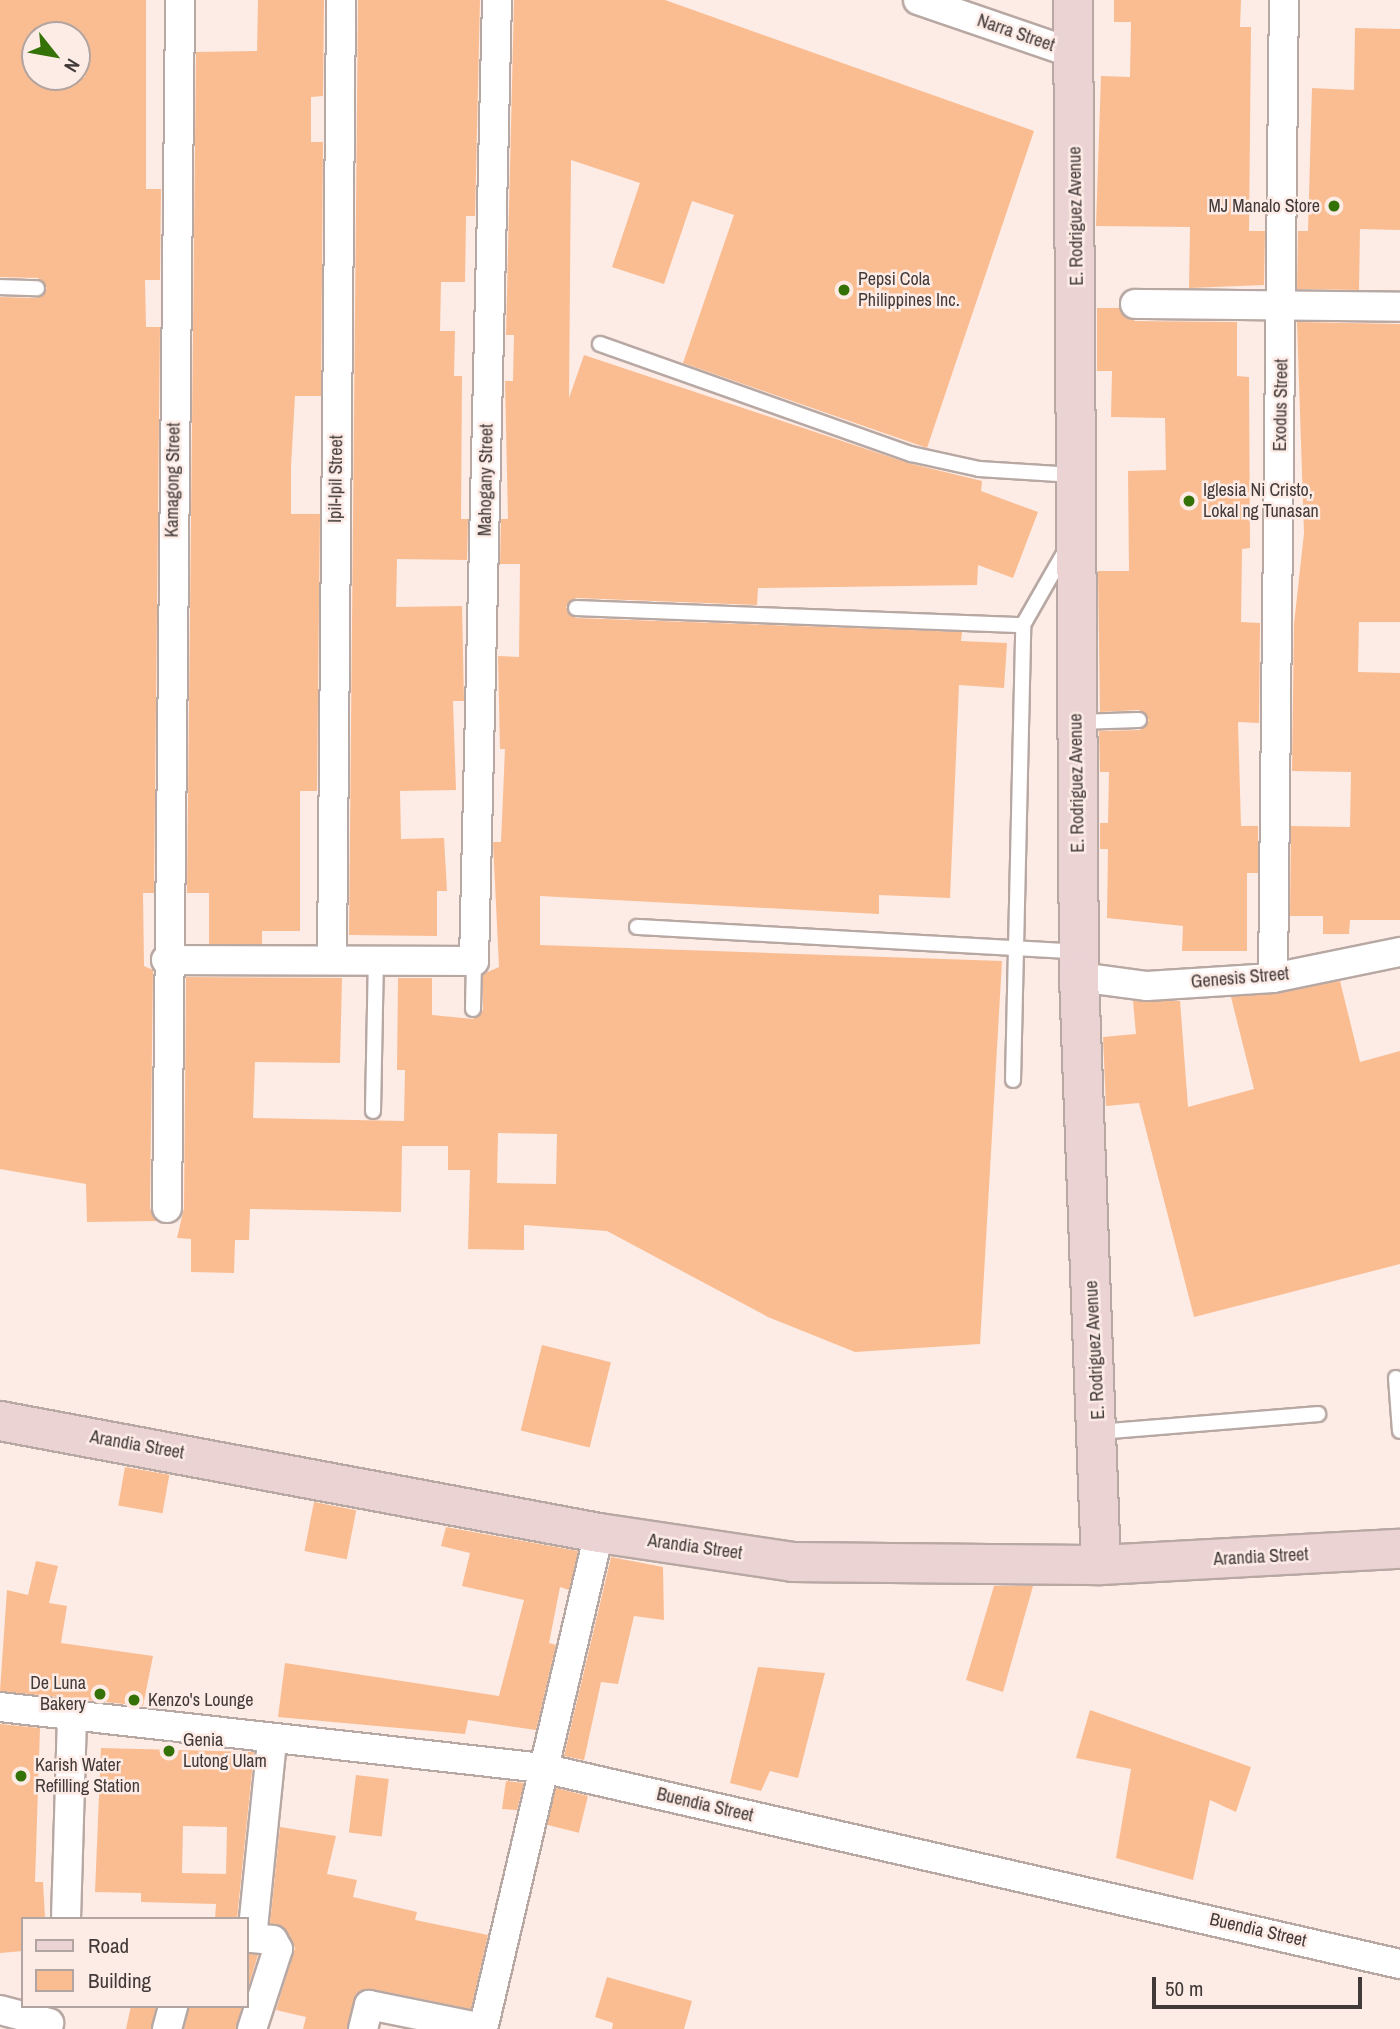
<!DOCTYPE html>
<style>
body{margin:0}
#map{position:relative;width:1400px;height:2029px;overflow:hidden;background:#fdebe6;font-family:"Archivo Narrow",sans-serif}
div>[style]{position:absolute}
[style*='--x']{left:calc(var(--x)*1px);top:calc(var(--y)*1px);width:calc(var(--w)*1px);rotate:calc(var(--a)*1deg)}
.building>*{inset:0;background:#fabd91;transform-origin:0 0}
.roads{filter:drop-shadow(2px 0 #b8a8a3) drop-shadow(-2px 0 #b8a8a3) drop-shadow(0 2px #b8a8a3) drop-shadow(0 -2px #b8a8a3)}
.lane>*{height:14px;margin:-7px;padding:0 7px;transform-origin:7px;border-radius:7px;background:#fff}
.street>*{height:28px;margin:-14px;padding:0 14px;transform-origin:14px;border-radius:14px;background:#fff}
.secondary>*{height:38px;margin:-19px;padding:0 19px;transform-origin:19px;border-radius:19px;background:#ebd3d4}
.dots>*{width:19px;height:19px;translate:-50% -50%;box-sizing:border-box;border:4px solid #fdebe6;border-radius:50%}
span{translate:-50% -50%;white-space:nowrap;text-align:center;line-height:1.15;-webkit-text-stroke:5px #fdebe6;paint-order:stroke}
.street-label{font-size:18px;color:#413a38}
.poi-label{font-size:18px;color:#413a38}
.right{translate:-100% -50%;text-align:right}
.left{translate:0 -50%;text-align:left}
.legend{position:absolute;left:21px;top:1917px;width:228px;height:91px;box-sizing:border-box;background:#fdebe6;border:2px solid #b2a4a0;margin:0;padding:9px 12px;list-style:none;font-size:21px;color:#413a38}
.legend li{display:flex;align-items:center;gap:14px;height:35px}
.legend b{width:35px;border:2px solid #b2a4a0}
.north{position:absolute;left:21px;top:21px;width:70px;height:70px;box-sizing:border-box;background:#fdebe6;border:2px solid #b2a4a0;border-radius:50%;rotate:121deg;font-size:19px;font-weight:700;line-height:28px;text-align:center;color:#413a38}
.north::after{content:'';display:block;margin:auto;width:24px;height:32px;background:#347208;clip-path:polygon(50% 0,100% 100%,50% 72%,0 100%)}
.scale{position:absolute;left:1152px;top:1977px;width:210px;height:32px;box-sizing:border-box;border:4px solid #413a38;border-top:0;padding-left:9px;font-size:21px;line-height:24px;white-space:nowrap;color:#413a38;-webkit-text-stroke:5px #fdebe6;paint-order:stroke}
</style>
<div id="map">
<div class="building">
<i style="clip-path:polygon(evenodd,0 0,146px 0,146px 189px,161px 189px,160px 280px,145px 280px,146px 327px,160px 327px,154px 893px,143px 893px,144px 966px,153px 970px,150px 1208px,157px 1221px,87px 1222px,86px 1184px,0 1169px,0 297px,37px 298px,47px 288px,38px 278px,0 277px,0 0,35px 35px,84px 35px,85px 77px,35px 77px,35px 35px)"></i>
<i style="clip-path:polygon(258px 0,324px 0,323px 96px,311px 97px,311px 142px,323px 142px,321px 396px,295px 396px,291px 467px,291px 514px,320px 514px,317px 791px,300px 791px,300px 931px,262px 931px,262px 944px,209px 944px,209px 893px,187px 893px,196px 52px,257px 51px)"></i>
<i style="clip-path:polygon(358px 0,480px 0,475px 216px,466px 216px,465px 282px,441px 282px,440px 331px,455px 331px,454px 376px,462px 376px,461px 519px,468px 519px,467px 560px,397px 559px,396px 607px,462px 606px,464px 701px,453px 701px,456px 790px,400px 791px,401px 839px,444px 838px,447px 891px,437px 891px,437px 936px,349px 935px)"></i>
<i style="clip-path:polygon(evenodd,514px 0,665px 0,1034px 131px,927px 448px,683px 363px,734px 215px,692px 201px,664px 284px,612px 267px,640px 183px,571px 160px,569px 398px,584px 355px,908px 463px,982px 481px,981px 491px,1038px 512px,1013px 578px,978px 565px,977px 585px,758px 588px,757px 605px,576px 598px,566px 607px,576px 618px,962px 632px,961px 641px,1007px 643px,1004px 688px,959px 685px,950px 898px,879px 895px,879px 914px,540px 896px,540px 945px,1002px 961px,980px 1344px,855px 1352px,768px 1317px,607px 1231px,524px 1225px,524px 1250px,468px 1249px,470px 1170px,448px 1170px,448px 1146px,402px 1146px,401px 1212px,250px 1209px,249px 1240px,235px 1240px,234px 1273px,191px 1272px,191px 1239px,177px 1238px,184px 1208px,186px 977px,342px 978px,340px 1063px,255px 1062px,253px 1118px,404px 1121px,405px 1070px,397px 1070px,398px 978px,432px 978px,432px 1015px,473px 1019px,483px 1010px,483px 974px,499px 967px,493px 842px,501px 842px,505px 749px,500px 749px,498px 656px,519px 657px,520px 564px,500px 564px,501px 519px,508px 519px,505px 381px,513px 381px,514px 335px,506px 335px,514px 0,498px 1133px,557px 1134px,556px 1184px,497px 1183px,498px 1133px)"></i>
<i style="clip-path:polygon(1114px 0,1241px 0,1240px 27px,1251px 27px,1249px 231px,1265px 231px,1264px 285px,1189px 288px,1190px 227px,1096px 226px,1101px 76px,1130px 77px,1131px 22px,1114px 22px)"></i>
<i style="clip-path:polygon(1355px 28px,1400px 29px,1400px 230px,1360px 229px,1359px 290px,1297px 289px,1298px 231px,1308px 231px,1312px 88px,1354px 90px)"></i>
<i style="clip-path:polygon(1097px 308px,1119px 308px,1135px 321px,1237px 322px,1237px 376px,1249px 377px,1250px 548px,1242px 549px,1241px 622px,1260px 623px,1259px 723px,1238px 722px,1241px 826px,1258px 826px,1258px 873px,1247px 873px,1247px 951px,1182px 951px,1183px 926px,1107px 918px,1108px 849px,1100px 849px,1100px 823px,1108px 823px,1109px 772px,1100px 772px,1099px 731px,1140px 730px,1149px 720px,1139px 710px,1100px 712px,1098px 571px,1129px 571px,1128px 471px,1166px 470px,1165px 418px,1111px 417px,1112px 371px,1097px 371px)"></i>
<i style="clip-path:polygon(1297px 322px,1400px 324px,1400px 622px,1359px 622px,1358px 672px,1400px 673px,1400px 920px,1350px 920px,1349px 934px,1323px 934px,1323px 916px,1290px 916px,1291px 826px,1350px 827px,1351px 772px,1292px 771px,1294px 624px,1304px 533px)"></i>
<i style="clip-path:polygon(1340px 981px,1360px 1062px,1400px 1051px,1400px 1264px,1194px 1317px,1139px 1103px,1106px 1106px,1103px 1037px,1136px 1034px,1133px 1001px,1180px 1001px,1188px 1107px,1254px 1089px,1231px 997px)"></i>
<i style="left:542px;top:1345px;width:71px;height:88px;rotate:14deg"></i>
<i style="left:125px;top:1467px;width:45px;height:39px;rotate:10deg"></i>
<i style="left:314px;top:1502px;width:43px;height:50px;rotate:11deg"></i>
<i style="clip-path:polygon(446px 1527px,578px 1551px,569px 1590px,560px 1587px,549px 1643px,556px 1645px,536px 1730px,468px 1720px,465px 1734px,278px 1717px,285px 1663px,499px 1696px,524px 1600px,462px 1586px,470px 1553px,441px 1546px)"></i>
<i style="clip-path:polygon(611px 1557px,663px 1567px,664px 1620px,634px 1616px,618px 1684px,601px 1682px,584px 1760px,564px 1756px)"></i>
<i style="clip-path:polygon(36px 1561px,58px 1566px,49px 1603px,67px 1606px,61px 1643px,153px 1656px,143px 1706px,0 1691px,7px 1590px,28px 1595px)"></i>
<i style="clip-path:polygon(994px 1586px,1033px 1586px,1003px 1692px,966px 1680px)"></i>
<i style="clip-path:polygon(758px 1667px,825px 1673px,798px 1778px,770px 1771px,761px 1791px,730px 1783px)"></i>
<i style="clip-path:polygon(1090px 1710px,1251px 1767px,1236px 1812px,1210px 1800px,1193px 1880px,1116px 1858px,1131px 1769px,1076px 1758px)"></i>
<i style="clip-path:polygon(0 1724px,40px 1728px,35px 1882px,43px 1882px,45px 1918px,23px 1919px,23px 1951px,0 1953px)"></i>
<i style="clip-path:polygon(evenodd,101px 1748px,254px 1752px,237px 1919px,215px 1919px,216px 1904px,141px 1902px,141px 1893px,95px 1892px,101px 1748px,183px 1826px,227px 1827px,226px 1874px,182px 1873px,183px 1826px)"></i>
<i style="left:356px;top:1775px;width:33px;height:58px;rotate:7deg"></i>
<i style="clip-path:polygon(506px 1781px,524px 1783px,517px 1810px,502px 1809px)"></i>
<i style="left:556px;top:1788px;width:33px;height:38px;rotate:14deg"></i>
<i style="clip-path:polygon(280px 1827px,336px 1836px,327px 1874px,357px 1880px,353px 1897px,417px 1912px,415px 1920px,488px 1935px,471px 2009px,372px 1989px,356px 1994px,347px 2029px,303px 2029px,306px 2017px,276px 2010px,295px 1948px,283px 1927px,270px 1923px)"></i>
<i style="clip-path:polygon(247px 1953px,258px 1955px,247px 1991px)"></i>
<i style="clip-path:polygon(607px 1977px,692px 2001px,684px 2029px,612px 2029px,613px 2023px,595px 2017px)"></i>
<i style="clip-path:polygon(131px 2006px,156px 2006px,151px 2029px,126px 2029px)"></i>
<i style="clip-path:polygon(189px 2006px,242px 2006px,236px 2029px,184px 2029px)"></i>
</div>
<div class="roads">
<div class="lane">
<i style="--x:0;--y:287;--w:37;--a:2"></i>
<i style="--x:600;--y:344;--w:330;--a:19.5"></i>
<i style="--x:911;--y:454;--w:70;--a:12.4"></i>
<i style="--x:979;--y:469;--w:95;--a:3.6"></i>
<i style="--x:576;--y:608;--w:447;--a:2.2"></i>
<i style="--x:1078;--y:722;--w:61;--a:-1.9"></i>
<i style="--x:637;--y:927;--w:443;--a:3.2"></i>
<i style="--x:473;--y:1009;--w:48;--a:-88.8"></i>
<i style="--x:1013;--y:1080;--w:455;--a:-88.7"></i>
<i style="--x:1023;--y:625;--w:89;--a:-60.3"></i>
<i style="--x:373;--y:1111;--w:154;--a:-88.9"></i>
<i style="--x:1396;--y:1378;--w:53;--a:85.7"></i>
<i style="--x:1099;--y:1432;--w:220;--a:-4.7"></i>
</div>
<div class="street">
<i style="--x:918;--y:0;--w:164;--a:18.9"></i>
<i style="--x:1135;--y:304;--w:265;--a:0.6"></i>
<i style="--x:332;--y:958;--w:958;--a:-89.46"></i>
<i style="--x:166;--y:960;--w:308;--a:0.2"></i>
<i style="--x:474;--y:961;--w:961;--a:-88.63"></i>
<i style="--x:1079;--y:977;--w:69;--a:7.5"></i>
<i style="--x:1147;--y:986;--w:126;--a:-3.6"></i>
<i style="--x:1273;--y:978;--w:130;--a:-11.6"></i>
<i style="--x:1273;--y:978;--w:978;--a:-89.36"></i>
<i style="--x:167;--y:1208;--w:1208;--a:-89.38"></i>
<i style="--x:0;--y:1707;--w:545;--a:6.42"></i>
<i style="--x:542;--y:1768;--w:880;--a:12.87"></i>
<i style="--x:66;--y:1919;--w:205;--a:-88.3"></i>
<i style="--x:0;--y:2010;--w:51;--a:14.9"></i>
<i style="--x:167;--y:2029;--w:24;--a:-75"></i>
<i style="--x:252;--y:2029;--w:84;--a:-72"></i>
<i style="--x:278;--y:1949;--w:10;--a:-119"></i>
<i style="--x:273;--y:1940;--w:21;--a:-175"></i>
<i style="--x:252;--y:1938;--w:199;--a:-84.2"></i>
<i style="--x:363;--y:2029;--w:25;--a:-76"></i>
<i style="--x:369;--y:2005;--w:116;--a:11.4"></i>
<i style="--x:483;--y:2029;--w:509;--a:-76.84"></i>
</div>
<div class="secondary">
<i style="--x:1073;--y:0;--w:977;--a:89.65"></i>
<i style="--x:1079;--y:977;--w:588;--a:87.86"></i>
<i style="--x:0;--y:1421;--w:609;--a:10.59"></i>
<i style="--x:599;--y:1533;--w:195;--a:8.5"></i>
<i style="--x:792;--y:1562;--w:309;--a:0.6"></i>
<i style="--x:1101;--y:1565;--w:299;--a:-3.1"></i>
</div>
</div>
<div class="dots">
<i style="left:1334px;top:206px;background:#347208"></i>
<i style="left:844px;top:290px;background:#347208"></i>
<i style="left:1189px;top:501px;background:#347208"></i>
<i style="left:100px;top:1694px;background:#347208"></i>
<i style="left:134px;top:1700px;background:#347208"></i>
<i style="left:169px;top:1751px;background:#347208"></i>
<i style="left:21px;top:1776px;background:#347208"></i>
</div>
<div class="street-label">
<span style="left:1016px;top:33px;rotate:19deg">Narra Street</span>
<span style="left:1076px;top:216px;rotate:-91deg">E. Rodriguez Avenue</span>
<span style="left:1281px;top:405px;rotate:-89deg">Exodus Street</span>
<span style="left:336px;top:479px;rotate:-89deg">Ipil-Ipil Street</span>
<span style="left:173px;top:480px;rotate:-89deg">Kamagong Street</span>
<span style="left:486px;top:480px;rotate:-89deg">Mahogany Street</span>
<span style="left:1077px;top:783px;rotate:-91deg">E. Rodriguez Avenue</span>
<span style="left:1240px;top:978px;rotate:-5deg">Genesis Street</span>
<span style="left:1095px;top:1350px;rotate:-93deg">E. Rodriguez Avenue</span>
<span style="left:137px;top:1445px;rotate:10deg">Arandia Street</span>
<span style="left:695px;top:1547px;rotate:8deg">Arandia Street</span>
<span style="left:1261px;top:1557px;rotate:-3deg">Arandia Street</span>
<span style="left:705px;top:1805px;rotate:13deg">Buendia Street</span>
<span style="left:1258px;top:1930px;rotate:13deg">Buendia Street</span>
</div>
<div class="poi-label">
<span class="right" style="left:1320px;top:206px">MJ Manalo Store</span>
<span class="left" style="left:858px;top:290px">Pepsi Cola<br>Philippines Inc.</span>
<span class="left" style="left:1203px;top:501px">Iglesia Ni Cristo,<br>Lokal ng Tunasan</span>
<span class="right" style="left:86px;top:1694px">De Luna<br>Bakery</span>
<span class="left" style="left:148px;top:1700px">Kenzo's Lounge</span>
<span class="left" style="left:183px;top:1751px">Genia<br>Lutong Ulam</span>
<span class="left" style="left:35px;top:1776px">Karish Water<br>Refilling Station</span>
</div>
<ul class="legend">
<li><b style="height:9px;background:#ebd3d4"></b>Road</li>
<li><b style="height:19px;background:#fabd91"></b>Building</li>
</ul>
<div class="north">N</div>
<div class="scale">50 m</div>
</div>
